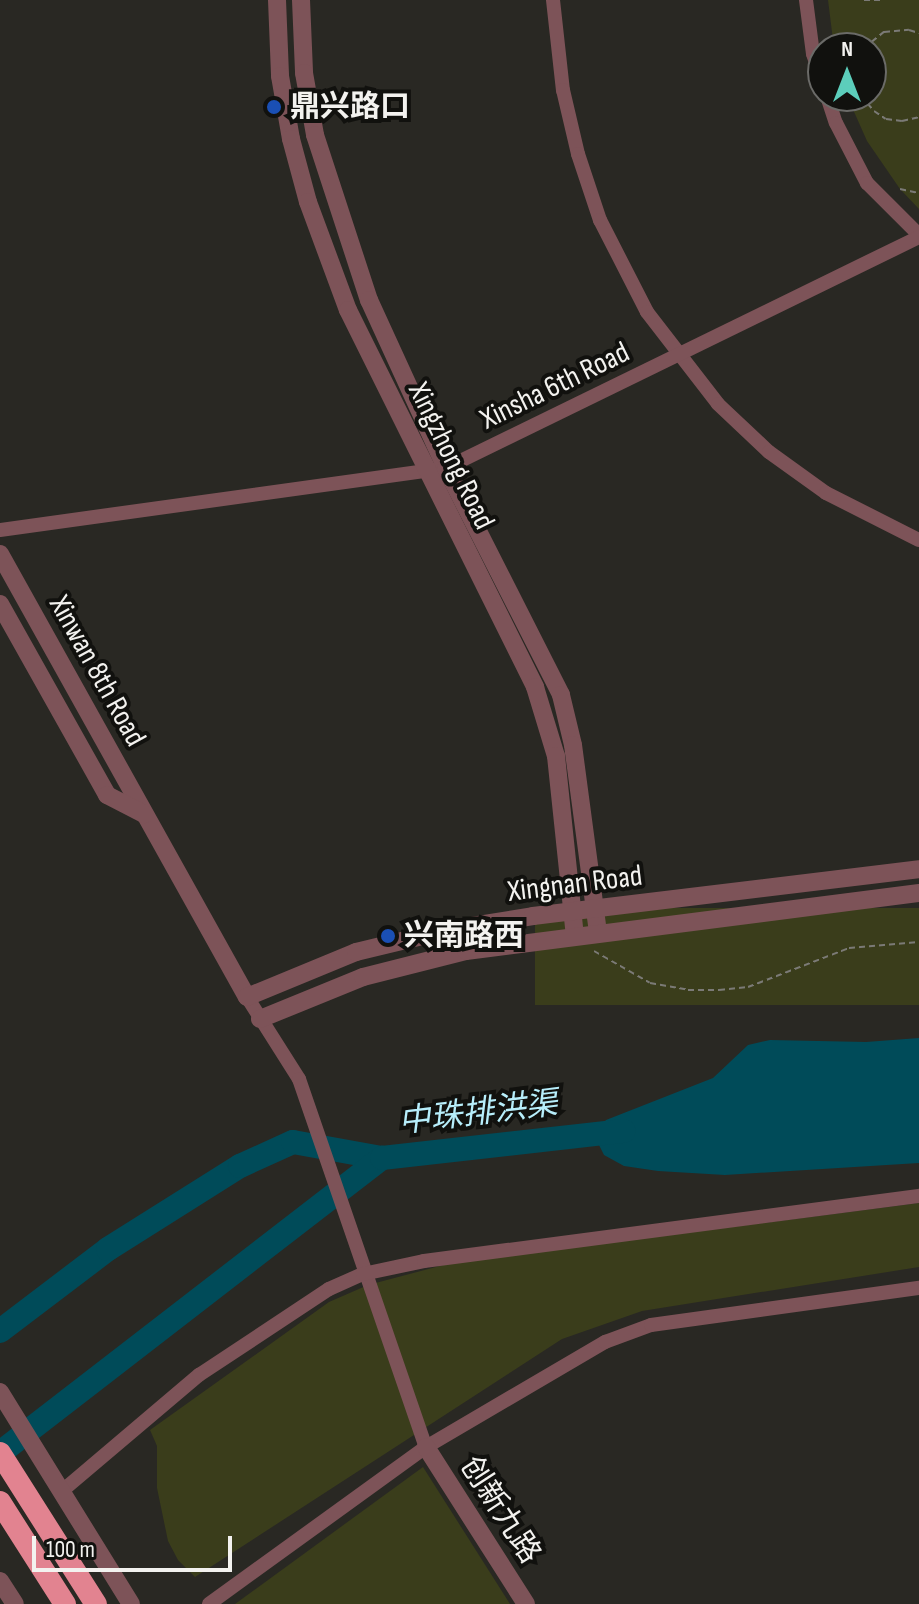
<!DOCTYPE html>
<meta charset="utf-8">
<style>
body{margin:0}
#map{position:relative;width:919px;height:1604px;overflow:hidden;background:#292823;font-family:"Sofia Sans Condensed","Noto Sans SC",sans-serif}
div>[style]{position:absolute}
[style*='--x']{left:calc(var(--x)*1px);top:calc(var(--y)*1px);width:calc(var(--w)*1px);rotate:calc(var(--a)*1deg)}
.green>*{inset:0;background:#3a3d1b;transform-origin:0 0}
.water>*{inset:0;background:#004b59}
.river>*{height:24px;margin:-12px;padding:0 12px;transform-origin:12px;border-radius:12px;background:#004b59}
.path>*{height:2px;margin-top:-1px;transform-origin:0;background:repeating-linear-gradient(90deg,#7b7a76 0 6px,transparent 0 10px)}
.minor>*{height:14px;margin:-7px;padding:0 7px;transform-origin:7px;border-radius:7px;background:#7d5358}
.tertiary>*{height:18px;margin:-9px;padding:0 9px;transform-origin:9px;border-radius:9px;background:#7d5358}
.trunk>*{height:22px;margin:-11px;padding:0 11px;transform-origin:11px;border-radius:11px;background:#e28390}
.dots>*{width:22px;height:22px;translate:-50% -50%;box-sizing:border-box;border:4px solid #11110e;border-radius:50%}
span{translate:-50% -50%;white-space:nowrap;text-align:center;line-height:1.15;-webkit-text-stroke:8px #11110e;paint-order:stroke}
.poi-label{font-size:30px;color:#f3f2ef;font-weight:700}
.left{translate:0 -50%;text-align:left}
.street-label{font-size:30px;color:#f3f2ef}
.water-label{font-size:32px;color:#b7eefb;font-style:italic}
.north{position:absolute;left:807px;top:32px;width:80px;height:80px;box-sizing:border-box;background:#11110e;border:2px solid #6b6b68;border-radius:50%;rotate:0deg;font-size:22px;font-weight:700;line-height:32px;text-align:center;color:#f3f2ef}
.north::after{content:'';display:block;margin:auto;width:28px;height:36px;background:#5ccebb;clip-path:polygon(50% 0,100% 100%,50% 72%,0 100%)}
.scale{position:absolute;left:32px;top:1536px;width:200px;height:36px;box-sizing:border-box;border:4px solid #f3f2ef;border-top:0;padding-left:10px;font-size:24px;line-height:28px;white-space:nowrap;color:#f3f2ef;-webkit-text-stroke:6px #11110e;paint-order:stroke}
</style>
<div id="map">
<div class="green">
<i style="clip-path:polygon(828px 0,919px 0,919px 209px,900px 189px,867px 141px,847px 96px,871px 96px,871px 48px,834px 48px)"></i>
<i style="left:919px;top:908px;width:97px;height:384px;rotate:90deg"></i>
<i style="clip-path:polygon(919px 1203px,919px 1267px,642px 1311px,562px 1339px,195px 1577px,178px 1560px,168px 1541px,157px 1488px,157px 1446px,150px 1430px,329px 1302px,368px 1285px,451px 1263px)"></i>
<i style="clip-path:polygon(423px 1467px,510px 1604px,235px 1604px)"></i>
</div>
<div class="water">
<i style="clip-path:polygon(919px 1038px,919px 1163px,725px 1175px,658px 1171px,624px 1166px,604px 1155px,594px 1135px,606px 1120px,713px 1078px,748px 1045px,770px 1040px,866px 1042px)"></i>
</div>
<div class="river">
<i style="--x:0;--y:1331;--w:136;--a:-37.2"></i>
<i style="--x:108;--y:1249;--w:156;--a:-32.2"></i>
<i style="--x:240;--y:1166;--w:58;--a:-24.4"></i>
<i style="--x:293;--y:1142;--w:90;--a:10.2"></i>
<i style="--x:0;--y:1453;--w:483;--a:-37.7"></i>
<i style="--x:382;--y:1158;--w:243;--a:-6.4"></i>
</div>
<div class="path">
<i style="--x:864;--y:0;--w:16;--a:0"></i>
<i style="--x:864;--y:48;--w:26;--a:-39"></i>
<i style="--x:884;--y:32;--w:25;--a:-5"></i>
<i style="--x:909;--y:30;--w:10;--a:17"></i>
<i style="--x:861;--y:96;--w:20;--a:49"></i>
<i style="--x:874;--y:111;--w:14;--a:34"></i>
<i style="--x:886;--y:119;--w:16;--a:7"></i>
<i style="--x:902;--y:121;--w:17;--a:-13"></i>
<i style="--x:900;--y:189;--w:19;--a:12"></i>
<i style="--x:594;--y:951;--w:64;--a:29.7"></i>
<i style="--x:650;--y:983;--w:39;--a:10"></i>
<i style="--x:688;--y:990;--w:31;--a:0"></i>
<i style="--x:719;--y:990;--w:29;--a:-6"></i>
<i style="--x:748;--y:987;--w:108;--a:-21.1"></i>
<i style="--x:849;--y:948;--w:70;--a:-4.9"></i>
</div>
<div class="minor">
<i style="--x:553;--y:0;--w:91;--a:83.7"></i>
<i style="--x:563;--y:90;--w:66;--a:76.8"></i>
<i style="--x:578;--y:154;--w:70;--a:71.6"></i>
<i style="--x:600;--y:220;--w:103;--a:62.9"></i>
<i style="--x:647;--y:312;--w:116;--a:52.3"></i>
<i style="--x:718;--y:404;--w:70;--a:43.3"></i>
<i style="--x:769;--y:452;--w:70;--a:35.7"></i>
<i style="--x:826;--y:493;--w:104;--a:26.8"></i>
<i style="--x:806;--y:0;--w:54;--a:82.6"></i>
<i style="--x:813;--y:54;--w:31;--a:71"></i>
<i style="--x:827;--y:96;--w:28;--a:72"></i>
<i style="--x:836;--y:123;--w:68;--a:62.7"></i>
<i style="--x:867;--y:183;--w:74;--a:45"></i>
<i style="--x:0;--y:530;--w:450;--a:-7.9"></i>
<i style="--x:446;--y:468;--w:526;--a:-26.03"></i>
<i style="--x:247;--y:997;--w:97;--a:57.6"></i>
<i style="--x:299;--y:1079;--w:389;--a:71"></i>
<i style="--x:62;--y:1491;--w:180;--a:-40.3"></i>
<i style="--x:199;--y:1375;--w:156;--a:-33.5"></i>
<i style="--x:329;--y:1289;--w:37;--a:-24"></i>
<i style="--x:363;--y:1274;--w:62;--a:-12"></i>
<i style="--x:424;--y:1261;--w:499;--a:-7.5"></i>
<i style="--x:209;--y:1604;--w:268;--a:-35.9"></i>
<i style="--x:426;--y:1447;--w:208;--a:-30.4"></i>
<i style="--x:605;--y:1342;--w:49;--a:-20.3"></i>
<i style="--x:651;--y:1325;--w:271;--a:-7.9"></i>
</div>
<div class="tertiary">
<i style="--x:277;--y:0;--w:76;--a:87.7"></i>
<i style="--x:280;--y:76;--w:64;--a:80.1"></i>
<i style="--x:291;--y:139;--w:65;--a:74.9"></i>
<i style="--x:308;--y:202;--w:115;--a:69.7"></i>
<i style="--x:348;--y:310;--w:421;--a:63.6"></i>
<i style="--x:535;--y:687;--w:72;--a:73.1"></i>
<i style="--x:556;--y:756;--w:181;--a:84"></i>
<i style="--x:301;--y:0;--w:73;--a:87.6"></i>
<i style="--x:304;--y:73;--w:63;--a:79.9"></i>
<i style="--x:315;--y:135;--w:174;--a:71.9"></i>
<i style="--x:369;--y:300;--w:185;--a:65.4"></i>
<i style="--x:446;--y:468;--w:254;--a:63.1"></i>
<i style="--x:561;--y:695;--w:51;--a:76.5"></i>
<i style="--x:573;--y:745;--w:190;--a:82.4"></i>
<i style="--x:0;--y:554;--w:507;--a:60.86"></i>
<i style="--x:247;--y:997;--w:118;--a:-22.4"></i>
<i style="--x:356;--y:952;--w:94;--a:-13.6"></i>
<i style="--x:447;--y:930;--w:87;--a:-9.2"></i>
<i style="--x:533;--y:916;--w:389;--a:-6.9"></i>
<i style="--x:0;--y:604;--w:219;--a:60.7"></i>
<i style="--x:107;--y:795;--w:42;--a:27.2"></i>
<i style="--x:260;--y:1019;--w:111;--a:-22.2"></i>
<i style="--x:363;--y:977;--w:106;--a:-14.2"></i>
<i style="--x:466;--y:951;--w:457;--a:-7.3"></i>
<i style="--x:0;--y:1392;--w:249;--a:58.3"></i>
<i style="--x:426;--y:1447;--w:186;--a:57.5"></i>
<i style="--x:0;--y:1581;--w:27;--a:57"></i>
</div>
<div class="trunk">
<i style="--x:0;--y:1453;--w:179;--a:57.6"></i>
<i style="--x:0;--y:1502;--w:121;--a:57.5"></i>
</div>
<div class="dots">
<i style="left:274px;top:107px;background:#1a4fb4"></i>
<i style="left:388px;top:936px;background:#1a4fb4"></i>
</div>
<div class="poi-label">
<span class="left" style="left:290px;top:107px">鼎兴路口</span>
<span class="left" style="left:404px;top:936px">兴南路西</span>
</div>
<div class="street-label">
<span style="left:555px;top:386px;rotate:-26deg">Xinsha 6th Road</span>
<span style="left:451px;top:456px;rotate:64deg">Xingzhong Road</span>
<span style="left:97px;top:671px;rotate:61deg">Xinwan 8th Road</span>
<span style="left:575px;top:884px;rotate:-7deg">Xingnan Road</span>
<span style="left:500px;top:1510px;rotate:57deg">创新九路</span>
</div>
<div class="water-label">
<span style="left:478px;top:1114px;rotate:-7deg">中珠排洪渠</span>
</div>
<div class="north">N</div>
<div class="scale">100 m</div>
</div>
